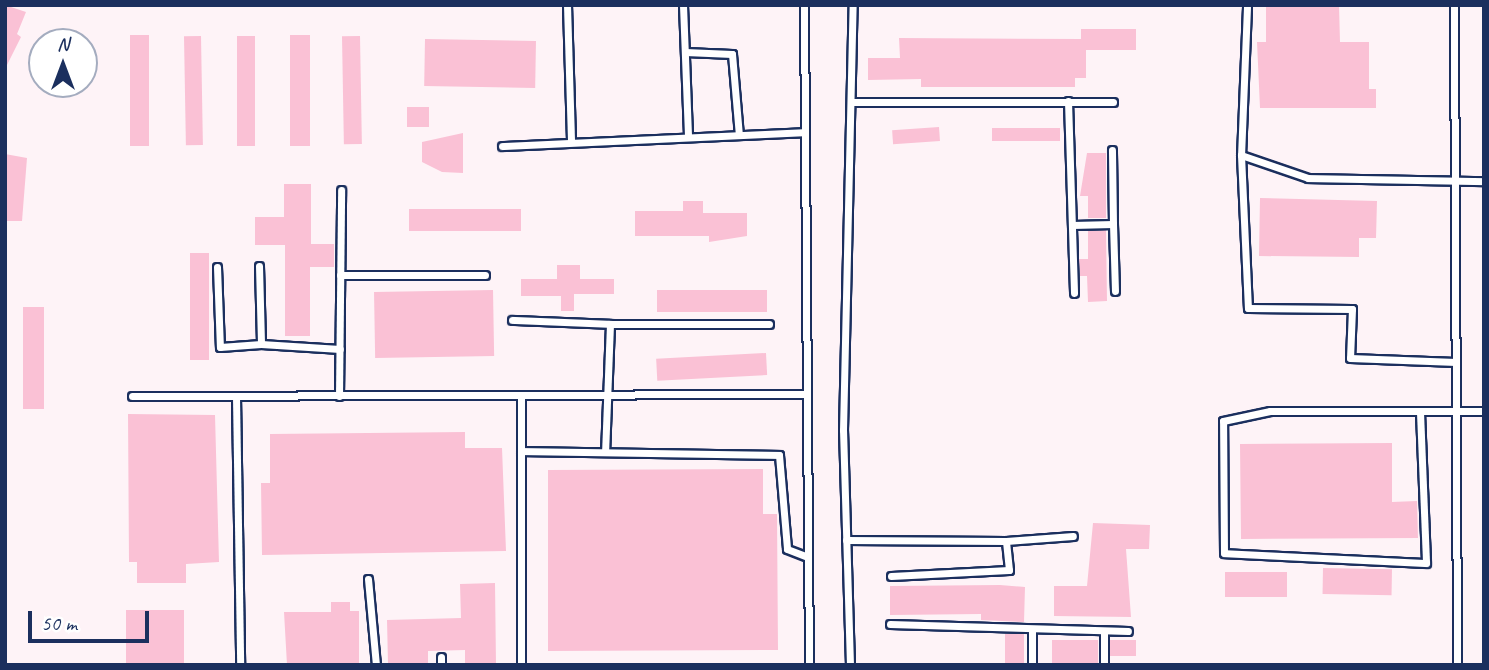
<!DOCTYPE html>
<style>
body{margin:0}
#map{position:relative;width:1489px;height:670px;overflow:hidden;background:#fef3f7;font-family:Caveat,sans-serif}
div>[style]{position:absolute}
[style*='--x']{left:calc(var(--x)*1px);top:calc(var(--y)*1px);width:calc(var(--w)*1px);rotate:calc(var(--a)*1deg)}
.building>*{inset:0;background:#fac1d5;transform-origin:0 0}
.roads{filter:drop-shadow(2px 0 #1b2f5e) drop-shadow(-2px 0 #1b2f5e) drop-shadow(0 2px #1b2f5e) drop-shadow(0 -2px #1b2f5e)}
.lane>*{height:7px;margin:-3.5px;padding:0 3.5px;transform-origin:3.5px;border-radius:3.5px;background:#fff}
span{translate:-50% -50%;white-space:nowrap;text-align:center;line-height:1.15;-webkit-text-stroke:6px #fff;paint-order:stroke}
.frame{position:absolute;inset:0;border:7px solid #1b2f5e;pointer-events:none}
.north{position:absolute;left:28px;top:28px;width:70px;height:70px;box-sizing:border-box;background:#fff;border:2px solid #a4acbf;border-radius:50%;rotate:0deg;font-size:19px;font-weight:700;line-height:28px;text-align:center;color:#1b2f5e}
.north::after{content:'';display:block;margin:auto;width:24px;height:32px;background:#1b2f5e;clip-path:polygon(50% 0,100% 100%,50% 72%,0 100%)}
.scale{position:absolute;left:28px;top:611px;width:121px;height:32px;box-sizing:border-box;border:4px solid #1b2f5e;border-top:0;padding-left:9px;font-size:21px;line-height:24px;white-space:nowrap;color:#1b2f5e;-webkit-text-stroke:5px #fff;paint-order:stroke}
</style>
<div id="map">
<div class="building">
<i style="clip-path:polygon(5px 5px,26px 12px,17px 34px,21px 37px,5px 69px)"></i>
<i style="clip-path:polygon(1266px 5px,1339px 5px,1340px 42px,1369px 42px,1369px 89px,1376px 89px,1376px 108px,1260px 108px,1257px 42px,1266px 42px)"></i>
<i style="clip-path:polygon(1081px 29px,1136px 29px,1136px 50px,1086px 50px,1086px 78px,1075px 78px,1075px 87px,921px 87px,921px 79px,868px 80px,868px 58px,900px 58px,899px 38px,1081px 39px)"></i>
<i style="left:130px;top:35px;width:19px;height:111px"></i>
<i style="left:290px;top:35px;width:20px;height:111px"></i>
<i style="left:201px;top:36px;width:109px;height:17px;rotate:89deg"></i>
<i style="left:237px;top:36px;width:18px;height:110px"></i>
<i style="left:360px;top:36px;width:108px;height:18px;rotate:89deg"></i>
<i style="left:425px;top:39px;width:111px;height:47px;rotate:1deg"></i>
<i style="left:429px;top:107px;width:20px;height:22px;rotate:90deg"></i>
<i style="left:939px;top:127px;width:14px;height:47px;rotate:86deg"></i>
<i style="left:992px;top:128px;width:68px;height:13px"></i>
<i style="clip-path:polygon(463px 133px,463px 173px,442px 172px,422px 162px,422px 142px)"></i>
<i style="clip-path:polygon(1087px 153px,1106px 153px,1106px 218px,1088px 218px,1088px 196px,1080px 196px)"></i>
<i style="clip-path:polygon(5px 154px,27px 158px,22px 221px,7px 221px)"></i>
<i style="clip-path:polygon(284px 184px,311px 184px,311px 244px,334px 244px,334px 267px,310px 267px,310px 336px,285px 336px,285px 245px,255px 245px,255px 217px,284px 217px)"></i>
<i style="clip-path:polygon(1260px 198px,1377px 201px,1376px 238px,1359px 238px,1359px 257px,1259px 256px)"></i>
<i style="clip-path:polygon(683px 201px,703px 201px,703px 213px,747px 213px,747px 236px,709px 242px,709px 236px,635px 236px,635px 211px,683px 211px)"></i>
<i style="left:521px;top:209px;width:22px;height:112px;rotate:90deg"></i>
<i style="clip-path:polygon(1106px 230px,1107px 301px,1088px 302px,1087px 276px,1080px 276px,1079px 259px,1088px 259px,1088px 231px)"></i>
<i style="left:190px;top:253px;width:19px;height:107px"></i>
<i style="clip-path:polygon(557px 265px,580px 265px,580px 279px,614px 279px,614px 294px,574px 294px,574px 311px,561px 311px,561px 296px,521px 296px,521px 279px,557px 279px)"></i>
<i style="left:493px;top:290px;width:66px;height:119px;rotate:89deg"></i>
<i style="left:767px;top:290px;width:22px;height:110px;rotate:90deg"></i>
<i style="left:23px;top:307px;width:21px;height:102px"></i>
<i style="left:766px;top:353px;width:22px;height:110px;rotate:87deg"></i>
<i style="clip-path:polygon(128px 414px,215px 415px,219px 562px,186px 564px,186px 583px,137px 583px,137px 562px,129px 562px)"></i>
<i style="clip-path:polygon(465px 432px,465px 448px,502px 448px,506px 551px,262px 555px,261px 483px,270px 483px,270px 434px)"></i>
<i style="clip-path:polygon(1392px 443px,1392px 502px,1417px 501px,1418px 538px,1241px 539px,1240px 444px)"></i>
<i style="clip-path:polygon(763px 469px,763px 514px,777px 514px,778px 650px,548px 651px,548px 470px)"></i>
<i style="clip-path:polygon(1093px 523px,1150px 525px,1149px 549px,1126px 549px,1131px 617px,1054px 616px,1054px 586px,1087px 586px)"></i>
<i style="left:1323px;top:568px;width:69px;height:26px;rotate:1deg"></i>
<i style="left:1287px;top:572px;width:25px;height:62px;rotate:90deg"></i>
<i style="clip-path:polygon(495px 583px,496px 665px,465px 665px,465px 650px,428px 651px,428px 665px,388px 664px,387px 620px,461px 618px,460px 584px)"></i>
<i style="clip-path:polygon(1000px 585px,1025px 587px,1024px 622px,981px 620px,981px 614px,890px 615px,890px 586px)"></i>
<i style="clip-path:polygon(331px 602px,350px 602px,350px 611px,359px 611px,359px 665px,287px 665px,284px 612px,331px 612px)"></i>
<i style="left:126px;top:610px;width:58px;height:55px"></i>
<i style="left:1005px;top:634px;width:19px;height:31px"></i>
<i style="left:1052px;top:640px;width:46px;height:25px"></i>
<i style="left:1110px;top:640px;width:26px;height:16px"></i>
</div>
<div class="roads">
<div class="lane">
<i style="--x:567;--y:5;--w:137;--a:88.3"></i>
<i style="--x:683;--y:5;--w:132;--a:87.8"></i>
<i style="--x:804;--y:5;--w:660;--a:89.57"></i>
<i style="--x:1454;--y:5;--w:660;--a:89.74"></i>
<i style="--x:1247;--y:7;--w:148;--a:92.3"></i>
<i style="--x:1241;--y:155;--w:71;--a:18.9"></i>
<i style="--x:1308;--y:178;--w:176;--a:1"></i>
<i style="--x:685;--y:52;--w:47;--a:2.4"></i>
<i style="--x:732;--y:54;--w:81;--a:85.1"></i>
<i style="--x:1068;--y:101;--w:192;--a:88.2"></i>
<i style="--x:851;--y:102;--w:262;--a:0"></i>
<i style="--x:502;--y:146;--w:303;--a:-2.6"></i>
<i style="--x:1241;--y:155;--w:153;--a:87.4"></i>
<i style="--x:1248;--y:308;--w:104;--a:0.6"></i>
<i style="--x:1352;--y:309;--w:49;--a:92.3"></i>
<i style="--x:1350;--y:358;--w:106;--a:2.2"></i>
<i style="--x:1113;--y:224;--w:67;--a:88.3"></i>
<i style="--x:1072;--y:225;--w:41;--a:-1.4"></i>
<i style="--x:1113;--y:224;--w:74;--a:-90.8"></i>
<i style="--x:259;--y:266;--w:78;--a:88.5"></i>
<i style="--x:261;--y:344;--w:79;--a:3.6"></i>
<i style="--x:217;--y:267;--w:80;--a:87.9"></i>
<i style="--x:220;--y:347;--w:41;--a:-4.2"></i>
<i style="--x:340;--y:275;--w:145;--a:0"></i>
<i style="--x:512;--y:320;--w:98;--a:2.3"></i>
<i style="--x:610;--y:324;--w:128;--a:92.2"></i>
<i style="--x:610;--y:324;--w:159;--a:0"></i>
<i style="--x:132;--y:396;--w:675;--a:-0.17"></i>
<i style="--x:339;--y:396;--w:206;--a:-89.4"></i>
<i style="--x:521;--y:396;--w:269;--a:90"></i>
<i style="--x:236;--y:397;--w:268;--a:89.1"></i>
<i style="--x:1420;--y:412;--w:151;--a:87.7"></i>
<i style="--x:1426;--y:563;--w:202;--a:-177.2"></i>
<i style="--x:1224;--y:553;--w:132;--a:-90.4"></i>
<i style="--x:1223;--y:421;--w:48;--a:-12"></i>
<i style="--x:1270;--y:411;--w:214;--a:0"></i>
<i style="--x:521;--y:451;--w:258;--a:0.9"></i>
<i style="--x:779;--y:455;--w:94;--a:85.1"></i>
<i style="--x:787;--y:549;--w:22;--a:21"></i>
<i style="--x:846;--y:540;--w:160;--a:0.4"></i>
<i style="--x:1006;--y:541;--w:67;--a:-4.3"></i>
<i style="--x:891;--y:576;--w:118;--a:-2.9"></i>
<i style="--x:1009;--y:570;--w:29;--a:-96"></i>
<i style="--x:368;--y:579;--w:86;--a:84.7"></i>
<i style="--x:890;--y:624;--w:238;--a:1.7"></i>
<i style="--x:441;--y:657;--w:8;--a:90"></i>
<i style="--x:850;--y:665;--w:235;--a:-91.7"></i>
<i style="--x:843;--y:430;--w:425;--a:-88.7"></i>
<i style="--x:1032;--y:665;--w:35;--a:-90"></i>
<i style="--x:1104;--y:665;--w:34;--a:-90"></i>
</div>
</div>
<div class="frame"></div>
<div class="north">N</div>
<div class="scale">50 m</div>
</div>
